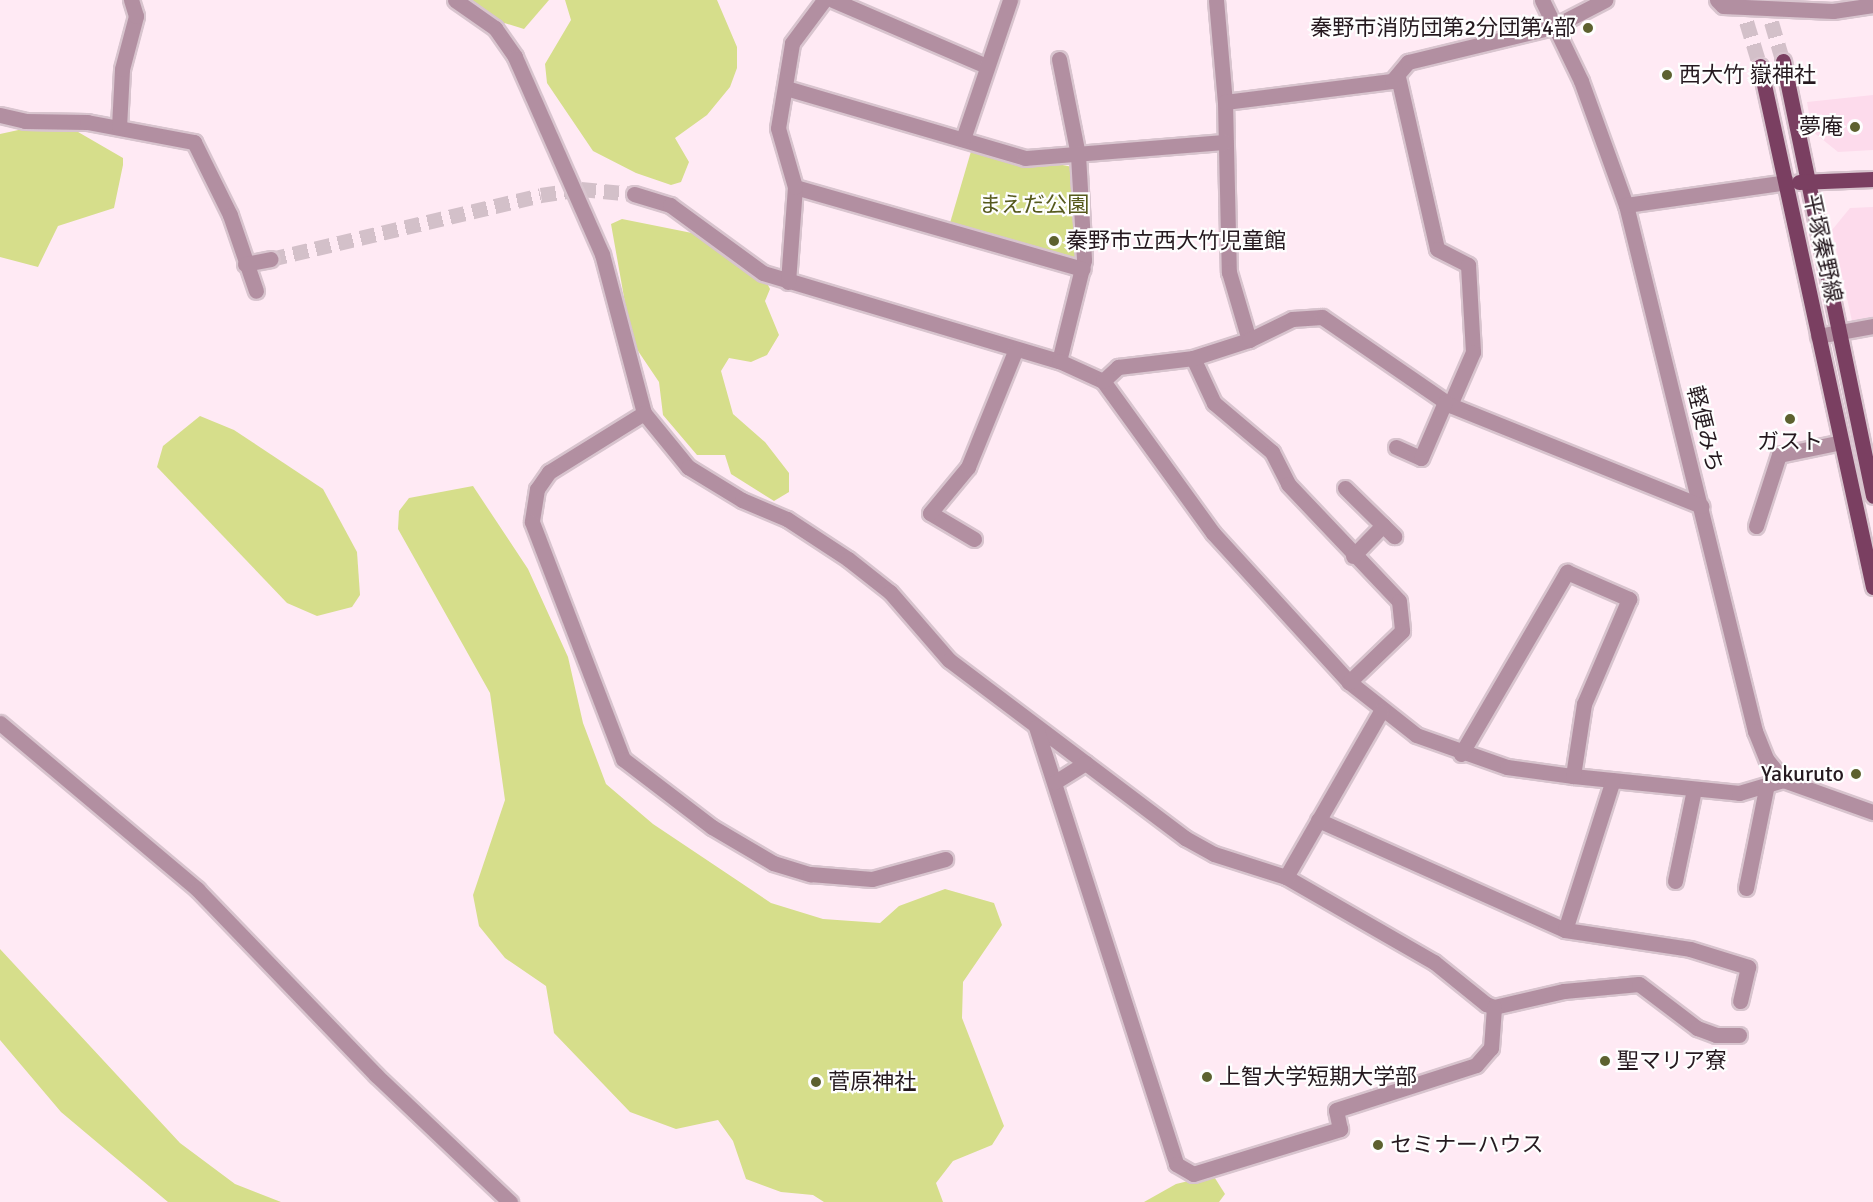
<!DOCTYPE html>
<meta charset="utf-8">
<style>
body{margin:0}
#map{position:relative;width:1873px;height:1202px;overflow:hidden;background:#ffeaf4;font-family:Signika,"Noto Sans JP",sans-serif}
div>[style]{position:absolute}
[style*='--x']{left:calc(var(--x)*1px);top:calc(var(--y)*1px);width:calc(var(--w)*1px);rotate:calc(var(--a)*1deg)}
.built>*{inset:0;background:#fddbec}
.green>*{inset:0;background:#d6de8b}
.minor-tunnel>*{height:15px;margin-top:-7.5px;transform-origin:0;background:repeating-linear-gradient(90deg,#d3c0c9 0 15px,transparent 0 23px)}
.major-tunnel>*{height:15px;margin-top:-7.5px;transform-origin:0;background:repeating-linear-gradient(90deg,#d3c0c9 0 15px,transparent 0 23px)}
.roads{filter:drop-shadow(2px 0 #d8c4ce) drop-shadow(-2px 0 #d8c4ce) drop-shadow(0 2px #d8c4ce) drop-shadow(0 -2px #d8c4ce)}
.minor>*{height:15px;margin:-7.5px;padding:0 7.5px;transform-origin:7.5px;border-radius:7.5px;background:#b28fa1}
.major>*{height:15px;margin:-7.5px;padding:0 7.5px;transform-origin:7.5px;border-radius:7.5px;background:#7a3f61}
.dots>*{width:16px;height:16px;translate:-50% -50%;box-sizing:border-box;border:3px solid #fefefe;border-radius:50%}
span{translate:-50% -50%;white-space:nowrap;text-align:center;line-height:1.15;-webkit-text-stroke:4.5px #fefefe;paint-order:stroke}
.poi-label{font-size:22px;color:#25191f}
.right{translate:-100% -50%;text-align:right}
.left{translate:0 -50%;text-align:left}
.park-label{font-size:22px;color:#565a1d}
.street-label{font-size:22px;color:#25191f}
</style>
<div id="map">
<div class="built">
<i style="clip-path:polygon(1873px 95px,1873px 150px,1838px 152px,1812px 131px,1807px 102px)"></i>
<i style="clip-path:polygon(1873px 207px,1873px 317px,1852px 321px,1832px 230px,1850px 208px)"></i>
</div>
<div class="green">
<i style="clip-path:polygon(469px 0,549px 0,524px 29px,498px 21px)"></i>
<i style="clip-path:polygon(565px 0,717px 0,737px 47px,737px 68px,730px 87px,707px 115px,675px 138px,689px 162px,681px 182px,671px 185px,636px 173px,593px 151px,547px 83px,545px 64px,571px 20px)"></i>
<i style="clip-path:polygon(46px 124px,66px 125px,123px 158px,123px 165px,114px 208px,58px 226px,38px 267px,0 257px,0 134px)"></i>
<i style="clip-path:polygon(972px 148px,1073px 167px,1079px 255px,1072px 260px,950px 223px)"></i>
<i style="clip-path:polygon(622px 219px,697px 234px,763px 275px,770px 289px,765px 301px,779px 335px,767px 355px,751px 362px,729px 358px,721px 371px,733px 414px,765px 442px,789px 473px,789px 492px,774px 501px,731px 474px,725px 455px,697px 455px,663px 415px,659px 382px,634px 345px,627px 314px,611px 224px)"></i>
<i style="clip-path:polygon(200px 416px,234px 430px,323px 489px,357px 552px,360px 595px,352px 607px,317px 616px,287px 603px,157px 467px,163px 446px)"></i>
<i style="clip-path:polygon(473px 486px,528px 569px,568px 657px,583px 723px,606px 784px,653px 824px,771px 903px,823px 919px,880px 923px,899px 906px,945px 889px,994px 903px,1002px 925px,963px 982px,962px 1018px,1004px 1126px,992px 1145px,953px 1161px,936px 1183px,943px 1202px,824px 1202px,813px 1195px,781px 1192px,746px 1179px,733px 1141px,718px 1120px,676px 1129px,630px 1112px,554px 1033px,546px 986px,505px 958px,479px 926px,473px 895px,505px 800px,490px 693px,398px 529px,399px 511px,409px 498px)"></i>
<i style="clip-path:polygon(0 949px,180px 1143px,235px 1184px,281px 1202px,168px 1202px,61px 1112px,0 1040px)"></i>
<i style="clip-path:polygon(1213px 1175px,1225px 1194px,1219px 1202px,1144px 1202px,1176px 1184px)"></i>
</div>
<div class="minor-tunnel">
<i style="--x:271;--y:259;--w:277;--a:-13.3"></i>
<i style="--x:541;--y:195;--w:40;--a:-8.5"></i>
<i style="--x:581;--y:189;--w:53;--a:5.4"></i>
</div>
<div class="major-tunnel">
<i style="--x:1740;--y:0;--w:69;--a:73.1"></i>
<i style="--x:1765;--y:0;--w:64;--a:73.6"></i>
</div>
<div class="roads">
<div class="minor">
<i style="--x:455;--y:0;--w:49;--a:35"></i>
<i style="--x:495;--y:28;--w:35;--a:55"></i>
<i style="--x:515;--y:57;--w:215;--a:66.2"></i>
<i style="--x:602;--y:254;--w:164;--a:75.2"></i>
<i style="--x:644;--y:413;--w:70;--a:50.8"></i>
<i style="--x:688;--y:467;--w:63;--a:31.4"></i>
<i style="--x:742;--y:500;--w:49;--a:22.9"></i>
<i style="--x:787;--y:519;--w:73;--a:33.3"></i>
<i style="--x:848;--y:559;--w:53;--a:38.2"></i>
<i style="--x:890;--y:592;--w:90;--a:49.1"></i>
<i style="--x:949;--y:660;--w:296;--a:37"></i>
<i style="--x:1185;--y:838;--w:33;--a:29"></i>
<i style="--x:1214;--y:854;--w:76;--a:17.7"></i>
<i style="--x:1286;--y:877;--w:171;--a:29.9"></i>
<i style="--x:1434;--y:962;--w:67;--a:38.9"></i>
<i style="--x:1486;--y:1004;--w:9;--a:21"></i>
<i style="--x:1494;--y:1007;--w:72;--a:-12.9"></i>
<i style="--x:1564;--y:991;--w:75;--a:-5.3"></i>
<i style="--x:1639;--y:984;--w:73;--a:37.2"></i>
<i style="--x:1697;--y:1028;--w:20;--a:20"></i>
<i style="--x:1716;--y:1035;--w:23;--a:0"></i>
<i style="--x:833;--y:0;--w:164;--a:23.3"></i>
<i style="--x:1216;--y:0;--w:102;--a:85"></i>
<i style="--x:1225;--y:102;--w:170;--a:88.7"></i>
<i style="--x:1229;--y:272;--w:71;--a:73.6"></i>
<i style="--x:1542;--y:0;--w:90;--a:64.3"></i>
<i style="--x:1581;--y:81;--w:132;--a:70.1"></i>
<i style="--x:1626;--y:205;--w:542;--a:76.22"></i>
<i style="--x:1755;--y:731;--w:31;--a:68"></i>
<i style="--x:1767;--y:760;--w:26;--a:51"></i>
<i style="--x:1783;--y:780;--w:96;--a:19.6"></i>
<i style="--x:1717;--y:0;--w:8;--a:45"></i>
<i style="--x:1723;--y:6;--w:110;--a:2.6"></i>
<i style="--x:1833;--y:11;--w:40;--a:-8.5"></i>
<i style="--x:1059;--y:59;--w:98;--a:78.8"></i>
<i style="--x:1078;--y:155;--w:105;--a:86.7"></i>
<i style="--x:1084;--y:260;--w:104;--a:103.9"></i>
<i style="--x:1398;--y:77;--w:176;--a:77.2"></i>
<i style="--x:1437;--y:249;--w:35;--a:27"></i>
<i style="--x:1468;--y:265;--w:87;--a:86.7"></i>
<i style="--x:1473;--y:352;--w:58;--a:113.5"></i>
<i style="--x:786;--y:88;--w:249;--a:16.3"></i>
<i style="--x:1025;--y:158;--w:201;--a:-4.6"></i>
<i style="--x:1225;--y:102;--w:168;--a:-7.2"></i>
<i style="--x:1392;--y:81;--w:25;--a:-50"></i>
<i style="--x:1408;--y:62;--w:149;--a:-13.6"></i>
<i style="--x:1553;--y:27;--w:59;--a:-27.4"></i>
<i style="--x:0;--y:115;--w:26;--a:13"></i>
<i style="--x:25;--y:121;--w:62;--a:0.9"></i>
<i style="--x:87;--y:122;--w:109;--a:10.6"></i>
<i style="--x:194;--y:142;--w:81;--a:63.7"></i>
<i style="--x:230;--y:215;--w:80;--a:71.1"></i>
<i style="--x:119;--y:127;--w:58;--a:-87"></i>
<i style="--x:122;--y:69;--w:55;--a:-75.2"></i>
<i style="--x:136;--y:16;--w:17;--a:-107"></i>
<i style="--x:963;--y:139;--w:147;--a:-71.3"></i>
<i style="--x:795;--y:187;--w:299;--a:15.9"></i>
<i style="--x:634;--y:194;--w:38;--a:17"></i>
<i style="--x:670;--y:205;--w:115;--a:36.2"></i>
<i style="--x:763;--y:273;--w:309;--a:16.6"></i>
<i style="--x:1059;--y:361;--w:48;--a:24.4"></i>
<i style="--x:1103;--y:381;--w:188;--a:54.1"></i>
<i style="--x:1213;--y:533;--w:202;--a:47.6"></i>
<i style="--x:1349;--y:682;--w:85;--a:38.3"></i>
<i style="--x:1416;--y:735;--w:96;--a:19.4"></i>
<i style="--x:1507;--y:767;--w:67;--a:7.8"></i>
<i style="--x:1573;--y:776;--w:167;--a:5.8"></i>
<i style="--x:1739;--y:793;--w:46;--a:-16.5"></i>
<i style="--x:1626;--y:205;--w:163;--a:-8.1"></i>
<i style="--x:245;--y:264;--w:26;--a:-11"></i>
<i style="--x:788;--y:282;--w:95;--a:-85.8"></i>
<i style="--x:795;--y:187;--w:61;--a:-106.1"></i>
<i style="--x:778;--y:128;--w:86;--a:-80.6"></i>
<i style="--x:792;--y:43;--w:54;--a:-53.3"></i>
<i style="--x:1818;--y:336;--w:56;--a:-10.3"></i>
<i style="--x:1193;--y:358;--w:50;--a:65"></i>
<i style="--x:1214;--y:403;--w:76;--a:40.2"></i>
<i style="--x:1272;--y:452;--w:36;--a:63"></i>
<i style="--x:1288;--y:484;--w:161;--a:46.5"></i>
<i style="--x:1399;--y:601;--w:30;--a:84"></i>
<i style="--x:1402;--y:631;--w:74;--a:136.1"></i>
<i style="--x:1103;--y:381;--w:21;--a:-43"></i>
<i style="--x:1118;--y:367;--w:76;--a:-6.8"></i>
<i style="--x:1193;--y:358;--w:59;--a:-17.8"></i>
<i style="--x:1249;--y:340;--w:48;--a:-26"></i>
<i style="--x:1292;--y:319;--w:30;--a:-4"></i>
<i style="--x:1322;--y:317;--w:155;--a:34.5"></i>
<i style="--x:1450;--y:405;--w:271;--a:21.9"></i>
<i style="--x:644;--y:413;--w:112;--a:148.2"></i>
<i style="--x:549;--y:472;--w:21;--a:125"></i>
<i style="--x:537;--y:489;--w:33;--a:99"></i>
<i style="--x:532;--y:522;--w:254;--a:69"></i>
<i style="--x:623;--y:759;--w:112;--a:37.4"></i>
<i style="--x:712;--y:827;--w:71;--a:30.5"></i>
<i style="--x:773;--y:863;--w:39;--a:17"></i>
<i style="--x:810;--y:874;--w:62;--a:4.6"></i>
<i style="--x:872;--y:879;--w:76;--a:-15.3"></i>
<i style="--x:1396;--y:447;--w:27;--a:24"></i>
<i style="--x:1421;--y:458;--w:61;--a:-66.8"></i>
<i style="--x:1345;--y:488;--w:69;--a:44.4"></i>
<i style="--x:1756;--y:526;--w:75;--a:-72.1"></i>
<i style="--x:1779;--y:455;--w:64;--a:-11.7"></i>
<i style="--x:974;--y:539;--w:51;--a:-149.4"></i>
<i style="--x:930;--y:513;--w:60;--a:-50.4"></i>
<i style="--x:968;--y:467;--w:127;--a:-67.9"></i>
<i style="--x:1353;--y:556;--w:43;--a:-45.9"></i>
<i style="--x:0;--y:723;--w:258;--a:40.1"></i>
<i style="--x:197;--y:889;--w:258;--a:46.1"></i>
<i style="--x:376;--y:1075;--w:185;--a:43.5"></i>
<i style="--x:1036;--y:727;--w:459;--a:72.2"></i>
<i style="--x:1176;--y:1164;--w:20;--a:30"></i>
<i style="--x:1193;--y:1174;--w:154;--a:-17"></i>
<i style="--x:1340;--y:1129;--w:19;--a:-102"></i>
<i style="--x:1336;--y:1110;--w:147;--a:-17.8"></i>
<i style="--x:1476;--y:1065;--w:23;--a:-49"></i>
<i style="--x:1491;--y:1048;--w:41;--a:-85.8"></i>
<i style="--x:1461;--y:754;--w:211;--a:-59.8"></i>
<i style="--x:1567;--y:572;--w:68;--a:23.5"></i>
<i style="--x:1629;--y:599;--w:114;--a:113.2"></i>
<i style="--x:1584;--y:704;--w:73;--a:98.7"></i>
<i style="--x:1055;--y:782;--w:36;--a:-32"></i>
<i style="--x:1318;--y:820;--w:270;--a:24"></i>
<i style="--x:1565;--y:930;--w:126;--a:8.6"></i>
<i style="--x:1690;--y:949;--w:61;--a:17.2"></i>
<i style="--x:1748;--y:967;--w:35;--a:103"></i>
<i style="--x:1286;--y:877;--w:191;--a:-60.2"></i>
<i style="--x:1675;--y:881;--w:94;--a:-78.3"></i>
<i style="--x:1746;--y:888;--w:101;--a:-78.6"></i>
<i style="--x:1565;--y:930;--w:157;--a:-72.3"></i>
</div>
<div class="major">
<i style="--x:1783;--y:61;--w:444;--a:78.3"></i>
<i style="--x:1760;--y:66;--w:533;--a:77.76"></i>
<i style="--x:1799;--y:182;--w:74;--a:-2.3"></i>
</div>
</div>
<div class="dots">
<i style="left:1588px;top:28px;background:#5d612f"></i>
<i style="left:1667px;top:75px;background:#5d612f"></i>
<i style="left:1855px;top:127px;background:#5d612f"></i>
<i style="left:1054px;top:241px;background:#5d612f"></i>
<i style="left:1790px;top:419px;background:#5d612f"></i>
<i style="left:1856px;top:774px;background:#5d612f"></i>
<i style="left:1605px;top:1061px;background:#5d612f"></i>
<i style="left:1207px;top:1077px;background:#5d612f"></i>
<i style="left:816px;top:1082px;background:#5d612f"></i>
<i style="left:1378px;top:1145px;background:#5d612f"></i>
</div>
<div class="poi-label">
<span class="right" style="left:1576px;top:28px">秦野市消防団第2分団第4部</span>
<span class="left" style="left:1679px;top:75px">西大竹 嶽神社</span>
<span class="right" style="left:1843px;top:127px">夢庵</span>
<span class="left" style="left:1066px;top:241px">秦野市立西大竹児童館</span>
<span style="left:1790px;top:442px">ガスト</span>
<span class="right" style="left:1844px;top:774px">Yakuruto</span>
<span class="left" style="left:1617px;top:1061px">聖マリア寮</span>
<span class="left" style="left:1219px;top:1077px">上智大学短期大学部</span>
<span class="left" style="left:828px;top:1082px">菅原神社</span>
<span class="left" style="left:1390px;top:1145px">セミナーハウス</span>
</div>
<div class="park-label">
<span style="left:1034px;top:205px">まえだ公園</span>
</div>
<div class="street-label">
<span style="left:1823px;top:248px;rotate:78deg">平塚秦野線</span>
<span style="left:1705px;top:429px;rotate:76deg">軽便みち</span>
</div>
</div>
